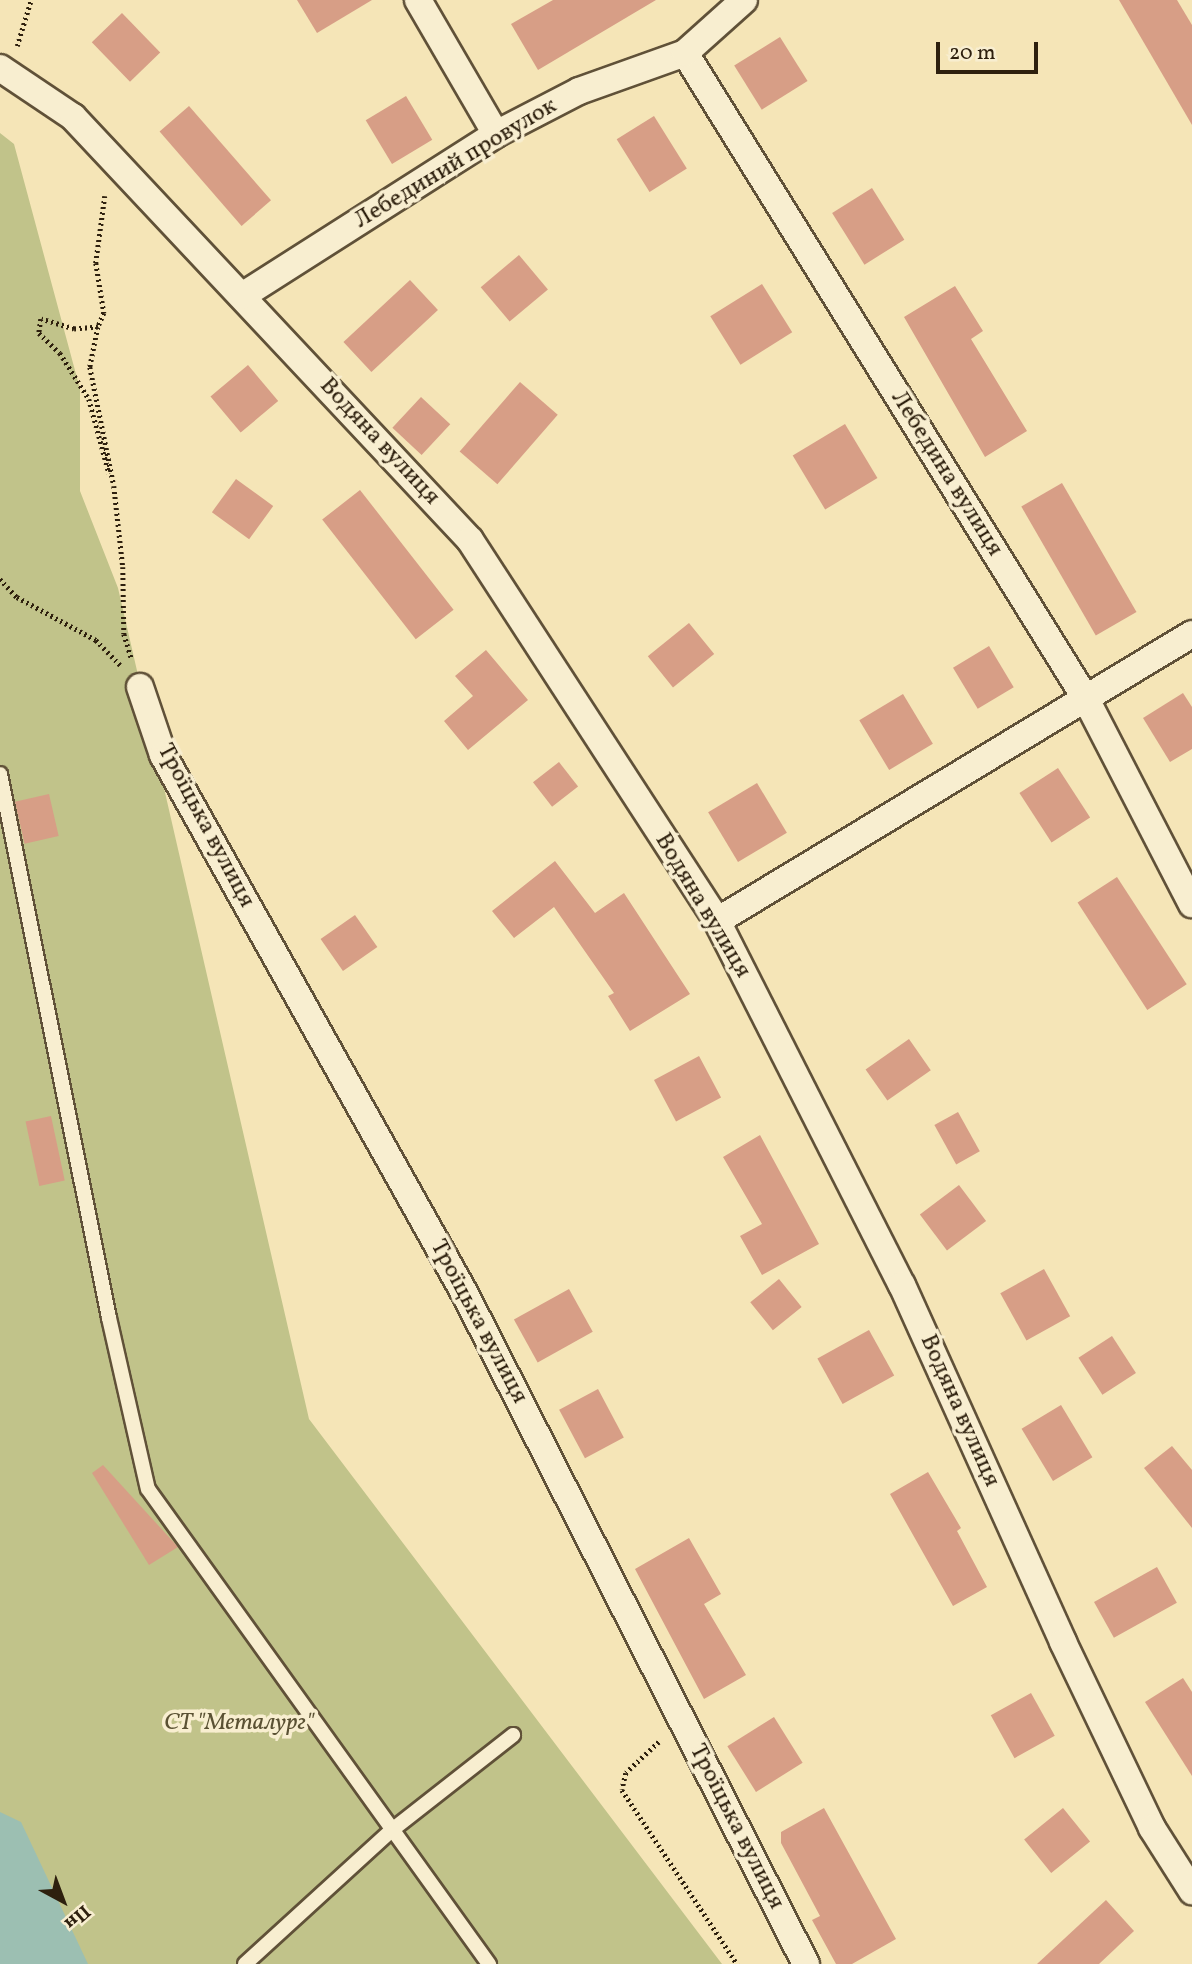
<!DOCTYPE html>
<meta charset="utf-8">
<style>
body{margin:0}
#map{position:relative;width:1192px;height:1964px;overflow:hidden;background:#f5e5b7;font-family:Vollkorn,serif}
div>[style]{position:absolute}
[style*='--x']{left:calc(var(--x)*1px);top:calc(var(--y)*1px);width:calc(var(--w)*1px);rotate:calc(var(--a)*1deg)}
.green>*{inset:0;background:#c1c38a}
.water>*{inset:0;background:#9cbfb2}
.building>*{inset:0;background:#d79e86;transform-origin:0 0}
.path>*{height:4.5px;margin-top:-2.25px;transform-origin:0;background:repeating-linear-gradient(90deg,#2e200e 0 2px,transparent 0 5.5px)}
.roads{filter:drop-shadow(2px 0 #605138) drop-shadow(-2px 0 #605138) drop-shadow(0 2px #605138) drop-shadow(0 -2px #605138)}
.lane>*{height:14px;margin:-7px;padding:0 7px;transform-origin:7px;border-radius:7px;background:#f8eed0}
.street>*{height:26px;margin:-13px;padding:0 13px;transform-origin:13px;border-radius:13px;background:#f8eed0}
span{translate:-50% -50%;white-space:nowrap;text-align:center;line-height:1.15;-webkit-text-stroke:7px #f8eed0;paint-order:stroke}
.street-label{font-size:24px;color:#2e200e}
.park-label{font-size:24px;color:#5a5133;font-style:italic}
.north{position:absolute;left:28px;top:1866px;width:70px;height:70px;-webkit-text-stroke:5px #f8eed0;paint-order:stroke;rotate:139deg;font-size:19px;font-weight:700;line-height:28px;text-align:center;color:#2e200e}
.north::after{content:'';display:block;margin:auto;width:24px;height:32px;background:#2e200e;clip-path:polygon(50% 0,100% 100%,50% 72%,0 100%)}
.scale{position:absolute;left:936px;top:42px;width:102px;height:32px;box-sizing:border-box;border:4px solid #2e200e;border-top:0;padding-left:9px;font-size:21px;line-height:24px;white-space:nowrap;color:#2e200e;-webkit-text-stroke:5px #f8eed0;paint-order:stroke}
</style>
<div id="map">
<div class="green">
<i style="clip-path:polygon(0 133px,14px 144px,80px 389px,80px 491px,118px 588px,309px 1419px,722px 1964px,0 1964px)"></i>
</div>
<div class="water">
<i style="clip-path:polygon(0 1812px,21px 1822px,88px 1964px,0 1964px)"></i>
</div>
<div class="building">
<i style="clip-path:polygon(297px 0,372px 0,317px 33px)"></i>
<i style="clip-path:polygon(553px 0,656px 0,538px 70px,511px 24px)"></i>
<i style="clip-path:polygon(1119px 0,1177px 0,1192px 25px,1192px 125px)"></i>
<i style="left:122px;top:13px;width:55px;height:42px;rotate:46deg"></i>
<i style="left:780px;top:37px;width:52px;height:54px;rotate:58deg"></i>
<i style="left:406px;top:96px;width:51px;height:47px;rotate:59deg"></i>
<i style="left:189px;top:106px;width:125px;height:39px;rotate:49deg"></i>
<i style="left:654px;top:116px;width:62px;height:44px;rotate:58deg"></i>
<i style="left:872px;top:188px;width:61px;height:47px;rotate:58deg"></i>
<i style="left:519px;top:255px;width:45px;height:50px;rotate:50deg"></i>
<i style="left:410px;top:280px;width:41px;height:91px;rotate:47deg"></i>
<i style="left:762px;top:284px;width:57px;height:61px;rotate:58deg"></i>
<i style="clip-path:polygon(955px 286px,983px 331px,971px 339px,1027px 431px,985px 457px,904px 317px)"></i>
<i style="left:248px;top:365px;width:47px;height:49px;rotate:50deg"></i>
<i style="left:520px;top:382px;width:50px;height:92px;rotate:41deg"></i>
<i style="left:421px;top:397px;width:40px;height:42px;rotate:43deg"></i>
<i style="left:845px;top:424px;width:63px;height:61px;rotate:59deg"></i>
<i style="left:236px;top:479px;width:46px;height:41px;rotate:36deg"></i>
<i style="left:1062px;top:483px;width:149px;height:47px;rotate:60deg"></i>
<i style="left:360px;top:490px;width:152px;height:48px;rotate:52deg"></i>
<i style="left:689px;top:623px;width:40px;height:53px;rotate:51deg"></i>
<i style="left:989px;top:646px;width:48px;height:42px;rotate:59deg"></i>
<i style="clip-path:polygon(486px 650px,528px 700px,468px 750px,444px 721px,473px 696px,455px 676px)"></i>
<i style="clip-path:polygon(1183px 693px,1192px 707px,1192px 749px,1170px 762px,1143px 718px)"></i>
<i style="left:903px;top:694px;width:58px;height:51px;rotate:59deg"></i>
<i style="left:559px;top:762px;width:31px;height:33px;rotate:52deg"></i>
<i style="left:1058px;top:768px;width:59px;height:46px;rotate:57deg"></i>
<i style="left:757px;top:783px;width:58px;height:57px;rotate:59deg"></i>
<i style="left:49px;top:794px;width:43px;height:35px;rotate:77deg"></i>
<i style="clip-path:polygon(555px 861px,595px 913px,624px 893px,690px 994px,630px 1031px,608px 996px,614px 993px,554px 907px,514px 938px,492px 911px)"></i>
<i style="left:1117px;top:877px;width:128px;height:47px;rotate:57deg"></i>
<i style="left:355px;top:915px;width:39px;height:42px;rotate:55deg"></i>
<i style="left:909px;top:1039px;width:38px;height:53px;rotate:55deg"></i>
<i style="left:699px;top:1056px;width:47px;height:51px;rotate:62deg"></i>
<i style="left:958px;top:1112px;width:45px;height:27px;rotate:61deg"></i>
<i style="left:51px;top:1116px;width:66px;height:26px;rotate:78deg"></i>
<i style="clip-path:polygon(760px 1135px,819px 1244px,762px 1275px,740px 1236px,762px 1224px,723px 1157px)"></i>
<i style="left:959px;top:1185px;width:45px;height:49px;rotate:53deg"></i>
<i style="left:1044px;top:1269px;width:54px;height:50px;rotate:61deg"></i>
<i style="left:779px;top:1279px;width:36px;height:37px;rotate:51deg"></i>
<i style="left:569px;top:1289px;width:49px;height:63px;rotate:61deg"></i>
<i style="left:869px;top:1330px;width:52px;height:59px;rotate:61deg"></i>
<i style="left:1112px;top:1336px;width:44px;height:40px;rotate:57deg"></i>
<i style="left:598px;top:1389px;width:55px;height:44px;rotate:62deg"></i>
<i style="left:1061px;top:1405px;width:61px;height:46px;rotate:59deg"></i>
<i style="clip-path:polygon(1172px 1446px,1192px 1470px,1192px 1528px,1144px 1468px)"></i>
<i style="clip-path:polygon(103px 1465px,178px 1547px,149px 1565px,92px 1473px)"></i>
<i style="clip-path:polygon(928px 1472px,961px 1528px,957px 1531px,987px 1587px,953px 1606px,890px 1494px)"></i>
<i style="clip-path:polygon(689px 1538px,721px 1594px,704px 1604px,746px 1675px,704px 1699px,635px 1569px)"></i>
<i style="left:1157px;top:1567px;width:41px;height:72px;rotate:61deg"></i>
<i style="clip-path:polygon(1183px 1678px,1192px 1692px,1192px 1776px,1145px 1702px)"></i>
<i style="left:1031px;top:1693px;width:49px;height:46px;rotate:61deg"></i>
<i style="left:774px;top:1717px;width:54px;height:55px;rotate:58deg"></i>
<i style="clip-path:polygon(824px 1808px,896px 1939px,852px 1964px,836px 1964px,812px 1920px,820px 1916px,781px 1843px,781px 1832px)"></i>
<i style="left:1063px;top:1808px;width:43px;height:50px;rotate:51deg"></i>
<i style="clip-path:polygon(1106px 1900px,1134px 1931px,1099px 1964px,1037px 1964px)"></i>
</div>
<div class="path">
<i style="--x:17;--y:46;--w:48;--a:-73.1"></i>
<i style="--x:105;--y:196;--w:68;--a:97.7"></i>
<i style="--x:96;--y:263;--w:51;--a:80.9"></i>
<i style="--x:104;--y:313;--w:15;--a:113"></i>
<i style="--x:98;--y:327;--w:24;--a:175"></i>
<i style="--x:74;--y:329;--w:34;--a:-163"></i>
<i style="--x:41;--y:319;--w:14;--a:98"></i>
<i style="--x:39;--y:333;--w:29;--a:44"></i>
<i style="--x:60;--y:353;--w:54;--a:57.8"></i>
<i style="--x:89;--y:399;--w:77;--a:74.9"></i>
<i style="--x:98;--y:327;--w:41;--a:101.3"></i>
<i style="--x:90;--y:367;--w:121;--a:78.6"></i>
<i style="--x:114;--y:486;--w:81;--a:83.7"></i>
<i style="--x:123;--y:567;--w:67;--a:89.1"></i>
<i style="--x:124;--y:634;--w:27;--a:73"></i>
<i style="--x:0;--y:579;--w:25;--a:47"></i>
<i style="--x:17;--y:597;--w:90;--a:28.6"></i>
<i style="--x:96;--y:640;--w:35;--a:46"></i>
<i style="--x:659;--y:1742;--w:45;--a:136.8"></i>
<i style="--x:626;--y:1773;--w:17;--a:103"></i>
<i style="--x:622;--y:1790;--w:209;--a:56.5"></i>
</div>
<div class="roads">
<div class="lane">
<i style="--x:0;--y:774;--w:555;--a:78.67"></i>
<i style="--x:109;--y:1318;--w:175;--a:77.2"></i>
<i style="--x:148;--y:1489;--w:585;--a:54.33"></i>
<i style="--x:245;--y:1964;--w:199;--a:-42.4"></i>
<i style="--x:392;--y:1830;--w:154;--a:-38.1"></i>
</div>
<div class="street">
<i style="--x:418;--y:0;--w:155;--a:59.8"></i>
<i style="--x:685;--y:53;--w:760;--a:58.17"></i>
<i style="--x:1086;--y:699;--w:231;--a:62.7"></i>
<i style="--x:0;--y:68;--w:88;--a:33.9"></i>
<i style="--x:73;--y:117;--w:580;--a:46.82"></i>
<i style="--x:470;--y:540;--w:454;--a:57"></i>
<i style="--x:717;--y:921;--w:408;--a:63.1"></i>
<i style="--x:902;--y:1285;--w:392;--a:65.7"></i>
<i style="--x:1063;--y:1642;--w:206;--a:64.4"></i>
<i style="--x:1152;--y:1828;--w:75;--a:57.6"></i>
<i style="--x:242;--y:296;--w:301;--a:-32.5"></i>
<i style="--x:496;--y:134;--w:93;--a:-27.4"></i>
<i style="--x:579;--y:91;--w:113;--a:-19.7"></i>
<i style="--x:685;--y:53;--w:79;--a:-41.9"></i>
<i style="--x:140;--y:687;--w:72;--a:71.3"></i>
<i style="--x:163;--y:755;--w:618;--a:60.74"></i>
<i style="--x:465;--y:1294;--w:752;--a:63.03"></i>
<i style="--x:717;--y:921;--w:555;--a:-31.14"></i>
</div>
</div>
<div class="street-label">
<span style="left:456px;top:164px;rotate:-31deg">Лебединий провулок</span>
<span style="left:379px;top:442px;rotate:47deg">Водяна вулиця</span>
<span style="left:946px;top:474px;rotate:58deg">Лебедина вулиця</span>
<span style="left:205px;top:826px;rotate:62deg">Троїцька вулиця</span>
<span style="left:702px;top:906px;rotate:59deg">Водяна вулиця</span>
<span style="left:478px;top:1322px;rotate:62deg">Троїцька вулиця</span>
<span style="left:959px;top:1411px;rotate:66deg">Водяна вулиця</span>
<span style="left:736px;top:1827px;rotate:63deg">Троїцька вулиця</span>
</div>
<div class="park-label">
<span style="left:239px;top:1724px">СТ "Металург"</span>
</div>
<div class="north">Пн</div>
<div class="scale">20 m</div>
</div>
